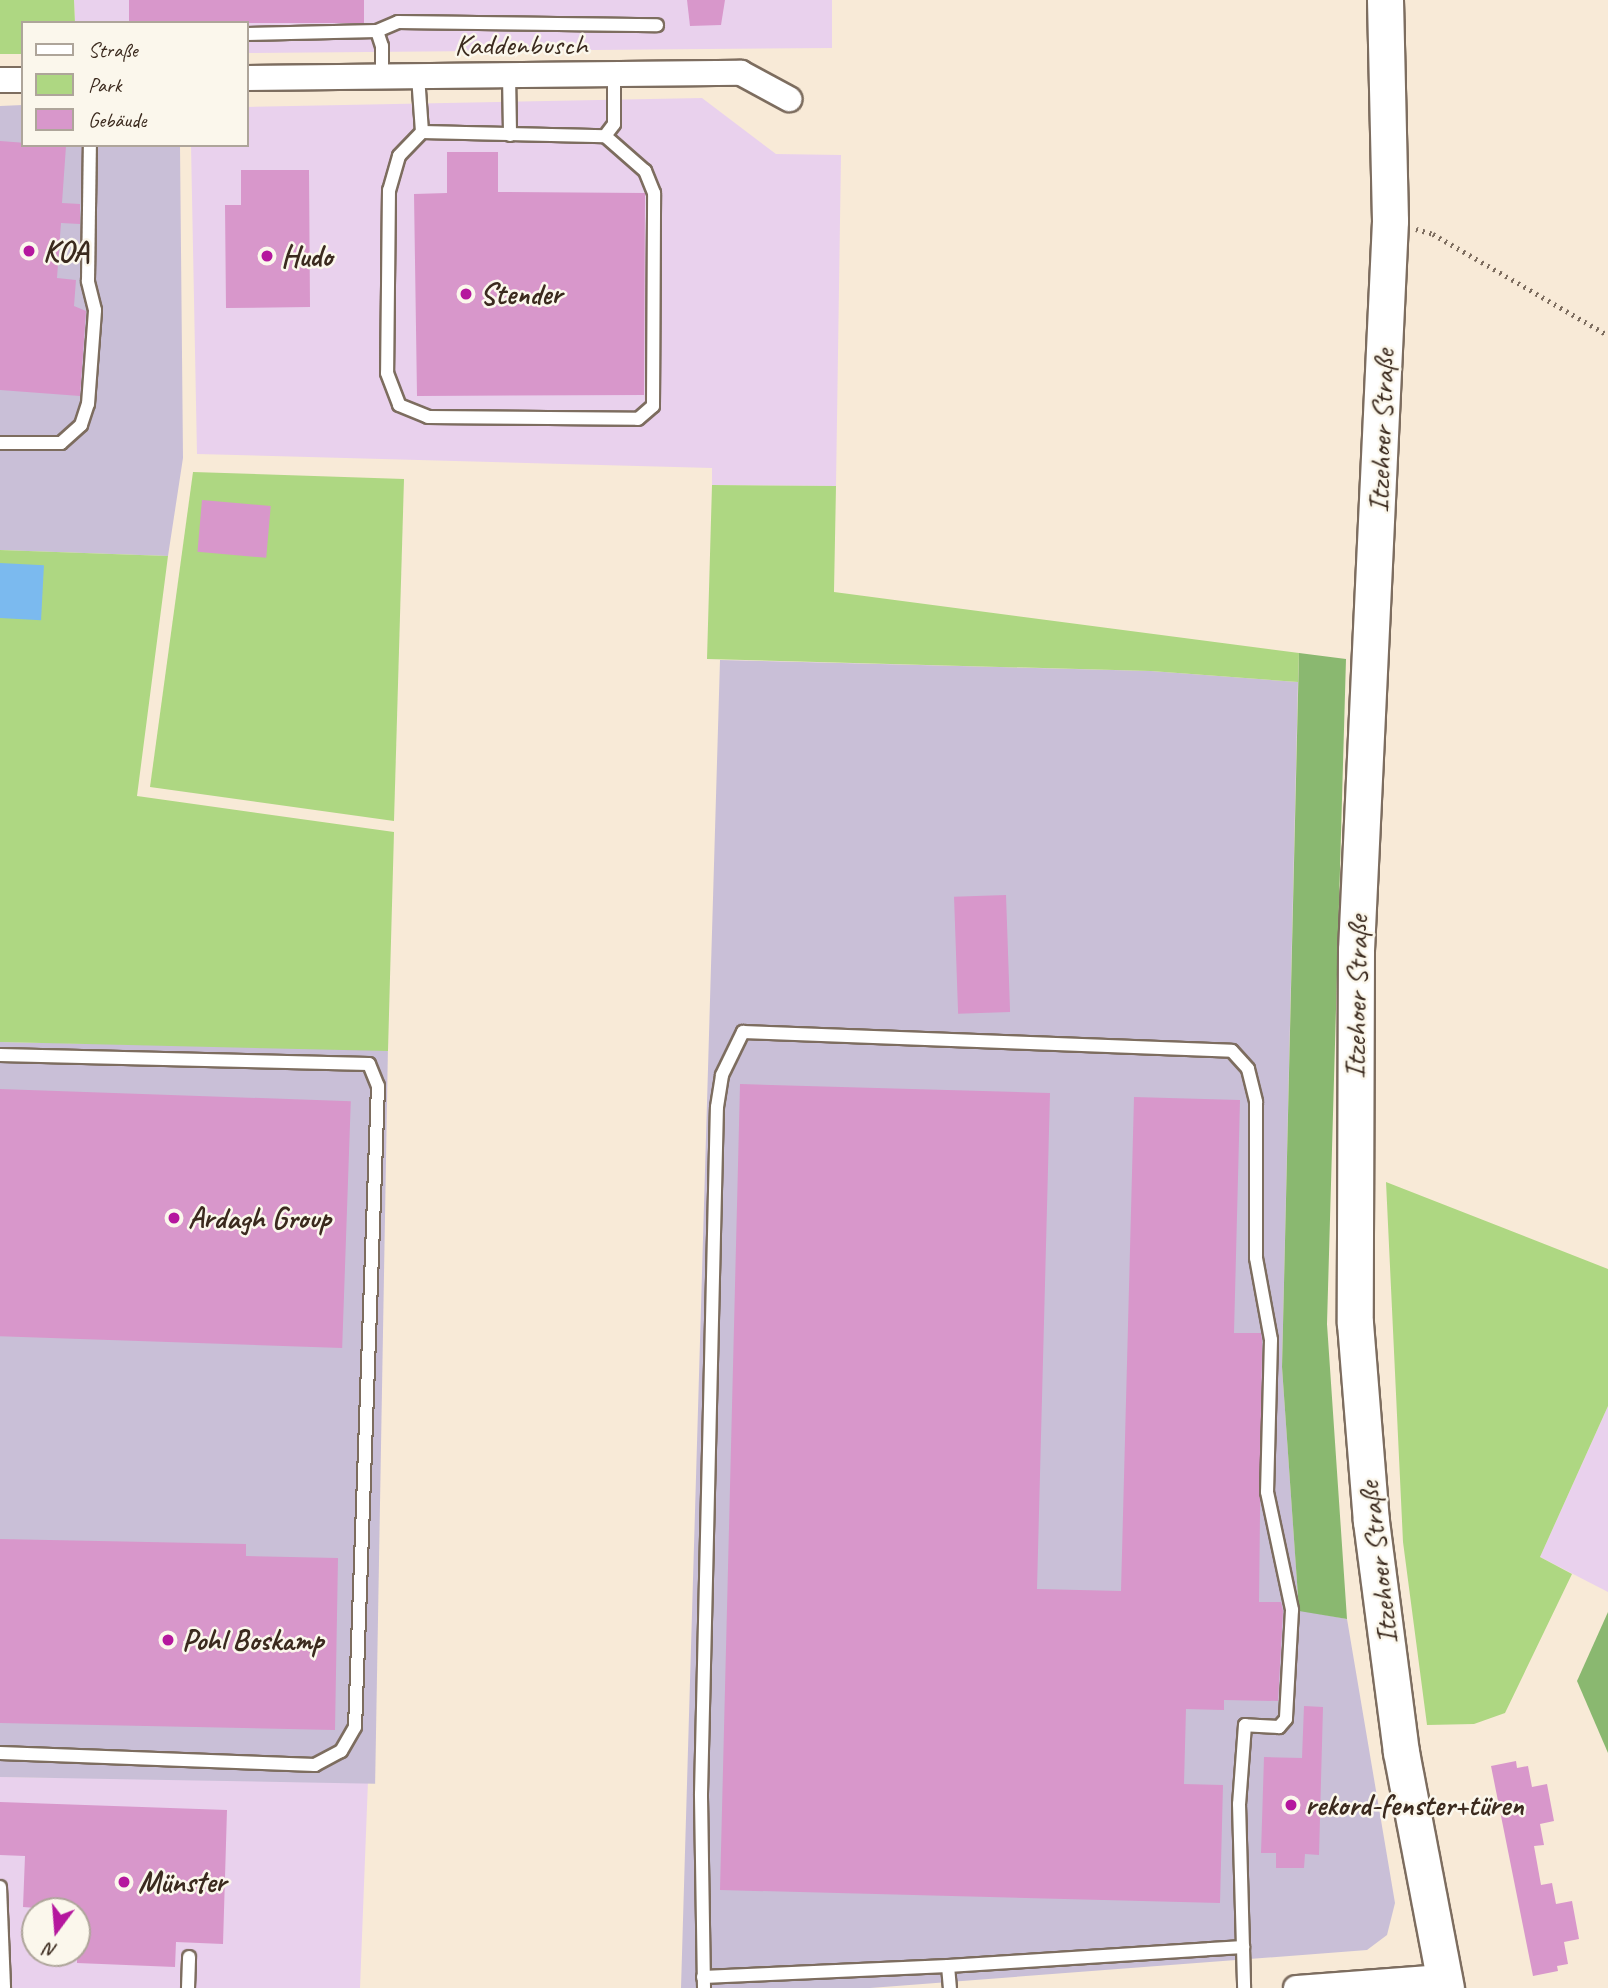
<!DOCTYPE html>
<meta charset="utf-8">
<style>
body{margin:0}
#map{position:relative;width:1608px;height:1988px;overflow:hidden;background:#f8ead7;font-family:Caveat,sans-serif}
div>[style]{position:absolute}
[style*='--x']{left:calc(var(--x)*1px);top:calc(var(--y)*1px);width:calc(var(--w)*1px);rotate:calc(var(--a)*1deg)}
.built>*{inset:0;background:#e9d1ed}
.industrial>*{inset:0;background:#c9bfd7;transform-origin:0 0}
.green>*{inset:0;background:#aed782}
.forest>*{inset:0;background:#8ab870}
.water>*{inset:0;background:#7bbaef;transform-origin:0 0}
.building>*{inset:0;background:#d897cb;transform-origin:0 0}
.path>*{height:4.5px;margin-top:-2.25px;transform-origin:0;background:repeating-linear-gradient(90deg,#7d6d5f 0 2px,transparent 0 7px)}
.roads{filter:drop-shadow(2px 0 #7d6d5f) drop-shadow(-2px 0 #7d6d5f) drop-shadow(0 2px #7d6d5f) drop-shadow(0 -2px #7d6d5f)}
.service>*{height:12px;margin:-6px;padding:0 6px;transform-origin:6px;border-radius:6px;background:#fff}
.minor>*{height:24px;margin:-12px;padding:0 12px;transform-origin:12px;border-radius:12px;background:#fff}
.secondary>*{height:35px;margin:-17.5px;padding:0 17.5px;transform-origin:17.5px;border-radius:17.5px;background:#fff}
.dots>*{width:19px;height:19px;translate:-50% -50%;box-sizing:border-box;border:4px solid #fbf7ec;border-radius:50%}
span{translate:-50% -50%;white-space:nowrap;text-align:center;line-height:1.15;-webkit-text-stroke:5px #fbf7ec;paint-order:stroke}
.street-label{font-size:30px;color:#3b2a1e}
.poi-label{font-size:30px;color:#3b2a1e;font-weight:700}
.left{translate:0 -50%;text-align:left}
.legend{position:absolute;left:21px;top:21px;width:228px;height:126px;box-sizing:border-box;background:#fbf7ec;border:2px solid #aea59a;margin:0;padding:9px 12px;list-style:none;font-size:21px;color:#3b2a1e}
.legend li{display:flex;align-items:center;gap:14px;height:35px}
.legend b{width:35px;border:2px solid #aea59a}
.north{position:absolute;left:21px;top:1897px;width:70px;height:70px;box-sizing:border-box;background:#fbf7ec;border:2px solid #aea59a;border-radius:50%;rotate:196deg;font-size:19px;font-weight:700;line-height:28px;text-align:center;color:#3b2a1e}
.north::after{content:'';display:block;margin:auto;width:24px;height:32px;background:#b5179e;clip-path:polygon(50% 0,100% 100%,50% 72%,0 100%)}
</style>
<div id="map">
<div class="built">
<i style="clip-path:polygon(74px 0,832px 0,832px 48px,247px 53px,247px 23px,75px 23px)"></i>
<i style="clip-path:polygon(702px 98px,776px 154px,841px 155px,836px 486px,712px 485px,712px 468px,197px 454px,191px 145px,247px 145px,247px 107px)"></i>
<i style="clip-path:polygon(1608px 1406px,1608px 1592px,1540px 1557px)"></i>
<i style="clip-path:polygon(evenodd,0 1777px,368px 1781px,360px 1988px,0 1988px,0 1777px,35px 1911px,77px 1911px,77px 1953px,35px 1953px,35px 1911px)"></i>
</div>
<div class="industrial">
<i style="clip-path:polygon(23px 105px,23px 145px,180px 145px,183px 458px,168px 556px,0 550px,0 106px)"></i>
<i style="clip-path:polygon(720px 660px,1151px 671px,1298px 682px,1282px 1367px,1299px 1610px,1347px 1619px,1395px 1903px,1387px 1935px,1367px 1950px,870px 1988px,681px 1988px)"></i>
<i style="left:0;top:1042px;width:388px;height:735px;rotate:1deg"></i>
</div>
<div class="green">
<i style="clip-path:polygon(0 0,74px 0,75px 23px,23px 23px,23px 54px,0 54px)"></i>
<i style="clip-path:polygon(193px 472px,404px 479px,394px 821px,150px 787px)"></i>
<i style="clip-path:polygon(712px 485px,836px 486px,834px 592px,1299px 653px,1298px 682px,1151px 671px,707px 659px)"></i>
<i style="clip-path:polygon(0 550px,168px 556px,137px 796px,394px 832px,388px 1051px,0 1042px)"></i>
<i style="clip-path:polygon(1386px 1182px,1608px 1269px,1608px 1406px,1540px 1557px,1572px 1574px,1505px 1713px,1474px 1724px,1427px 1725px,1403px 1542px)"></i>
</div>
<div class="forest">
<i style="clip-path:polygon(1299px 653px,1346px 659px,1327px 1324px,1347px 1619px,1299px 1611px,1282px 1367px)"></i>
<i style="clip-path:polygon(1608px 1612px,1608px 1753px,1577px 1681px)"></i>
</div>
<div class="water">
<i style="left:0;top:563px;width:44px;height:55px;rotate:3deg"></i>
</div>
<div class="building">
<i style="left:129px;top:0;width:235px;height:23px"></i>
<i style="clip-path:polygon(687px 0,725px 0,721px 25px,690px 26px)"></i>
<i style="clip-path:polygon(0 141px,66px 146px,62px 203px,80px 204px,80px 224px,61px 223px,57px 278px,76px 280px,74px 306px,86px 311px,80px 396px,0 390px)"></i>
<i style="clip-path:polygon(447px 152px,498px 152px,498px 192px,645px 193px,644px 395px,417px 396px,414px 194px,447px 193px)"></i>
<i style="clip-path:polygon(241px 170px,309px 170px,310px 307px,226px 308px,225px 205px,241px 205px)"></i>
<i style="left:202px;top:500px;width:69px;height:52px;rotate:5deg"></i>
<i style="left:1006px;top:895px;width:117px;height:52px;rotate:88deg"></i>
<i style="clip-path:polygon(740px 1084px,1050px 1093px,1037px 1589px,1121px 1591px,1134px 1097px,1240px 1100px,1234px 1333px,1261px 1333px,1262px 1341px,1259px 1602px,1281px 1602px,1283px 1611px,1278px 1701px,1224px 1700px,1224px 1710px,1186px 1709px,1184px 1784px,1223px 1785px,1220px 1903px,720px 1890px)"></i>
<i style="left:0;top:1089px;width:351px;height:247px;rotate:2deg"></i>
<i style="clip-path:polygon(0 1539px,246px 1544px,246px 1556px,338px 1558px,335px 1730px,0 1723px)"></i>
<i style="clip-path:polygon(1304px 1706px,1323px 1707px,1319px 1855px,1305px 1854px,1304px 1868px,1276px 1868px,1276px 1853px,1261px 1853px,1264px 1757px,1302px 1758px)"></i>
<i style="clip-path:polygon(1516px 1761px,1517px 1768px,1528px 1766px,1532px 1787px,1547px 1784px,1554px 1821px,1540px 1824px,1544px 1845px,1534px 1846px,1541px 1885px,1552px 1883px,1556px 1904px,1572px 1901px,1579px 1939px,1564px 1942px,1568px 1964px,1557px 1966px,1558px 1971px,1533px 1976px,1491px 1766px)"></i>
<i style="clip-path:polygon(0 1802px,227px 1810px,223px 1944px,176px 1942px,175px 1967px,77px 1963px,77px 1911px,23px 1907px,25px 1856px,0 1855px)"></i>
</div>
<div class="path">
<i style="--x:1416;--y:229;--w:18;--a:16"></i>
<i style="--x:1433;--y:234;--w:202;--a:30"></i>
</div>
<div class="roads">
<div class="service">
<i style="--x:377;--y:31;--w:23;--a:-23"></i>
<i style="--x:398;--y:22;--w:259;--a:0.7"></i>
<i style="--x:247;--y:34;--w:130;--a:-1.3"></i>
<i style="--x:377;--y:31;--w:16;--a:72"></i>
<i style="--x:382;--y:46;--w:31;--a:90"></i>
<i style="--x:509;--y:75;--w:60;--a:89"></i>
<i style="--x:418;--y:76;--w:56;--a:85.9"></i>
<i style="--x:422;--y:132;--w:183;--a:1.3"></i>
<i style="--x:605;--y:136;--w:15;--a:-53"></i>
<i style="--x:614;--y:124;--w:49;--a:-90"></i>
<i style="--x:422;--y:132;--w:33;--a:134"></i>
<i style="--x:399;--y:156;--w:35;--a:106"></i>
<i style="--x:389;--y:190;--w:183;--a:90.6"></i>
<i style="--x:387;--y:373;--w:34;--a:69"></i>
<i style="--x:399;--y:405;--w:31;--a:22"></i>
<i style="--x:428;--y:417;--w:210;--a:0.5"></i>
<i style="--x:638;--y:419;--w:20;--a:-41"></i>
<i style="--x:653;--y:406;--w:213;--a:-89.7"></i>
<i style="--x:654;--y:193;--w:24;--a:-112"></i>
<i style="--x:645;--y:171;--w:53;--a:-138.8"></i>
<i style="--x:0;--y:443;--w:61;--a:0"></i>
<i style="--x:61;--y:443;--w:27;--a:-42"></i>
<i style="--x:81;--y:425;--w:22;--a:-72"></i>
<i style="--x:88;--y:404;--w:94;--a:-85.7"></i>
<i style="--x:95;--y:310;--w:30;--a:-104"></i>
<i style="--x:88;--y:281;--w:136;--a:-89.2"></i>
<i style="--x:0;--y:1055;--w:369;--a:1.4"></i>
<i style="--x:369;--y:1064;--w:24;--a:68"></i>
<i style="--x:378;--y:1086;--w:641;--a:92.05"></i>
<i style="--x:355;--y:1727;--w:28;--a:120"></i>
<i style="--x:341;--y:1751;--w:30;--a:152"></i>
<i style="--x:315;--y:1765;--w:315;--a:-177.8"></i>
<i style="--x:0;--y:1887;--w:101;--a:87.7"></i>
<i style="--x:948;--y:1966;--w:296;--a:-3.7"></i>
<i style="--x:703;--y:1977;--w:245;--a:-2.6"></i>
<i style="--x:948;--y:1966;--w:22;--a:85"></i>
<i style="--x:188;--y:1988;--w:31;--a:-88"></i>
<i style="--x:704;--y:1988;--w:194;--a:-90.9"></i>
<i style="--x:701;--y:1794;--w:687;--a:-88.67"></i>
<i style="--x:717;--y:1107;--w:32;--a:-81"></i>
<i style="--x:722;--y:1075;--w:48;--a:-64"></i>
<i style="--x:743;--y:1032;--w:489;--a:2.2"></i>
<i style="--x:1232;--y:1051;--w:24;--a:48"></i>
<i style="--x:1248;--y:1069;--w:34;--a:76"></i>
<i style="--x:1256;--y:1102;--w:156;--a:90"></i>
<i style="--x:1256;--y:1258;--w:83;--a:79.6"></i>
<i style="--x:1271;--y:1340;--w:152;--a:91.5"></i>
<i style="--x:1267;--y:1492;--w:121;--a:78"></i>
<i style="--x:1292;--y:1610;--w:109;--a:93.2"></i>
<i style="--x:1286;--y:1719;--w:11;--a:131"></i>
<i style="--x:1279;--y:1727;--w:34;--a:-177"></i>
<i style="--x:1245;--y:1725;--w:79;--a:94.3"></i>
<i style="--x:1239;--y:1804;--w:184;--a:88.4"></i>
</div>
<div class="minor">
<i style="--x:247;--y:78;--w:494;--a:-0.6"></i>
<i style="--x:741;--y:73;--w:55;--a:28.4"></i>
<i style="--x:0;--y:80;--w:23;--a:0"></i>
<i style="--x:1296;--y:1988;--w:148;--a:-4.3"></i>
</div>
<div class="secondary">
<i style="--x:1385;--y:0;--w:221;--a:88.7"></i>
<i style="--x:1390;--y:221;--w:730;--a:92.67"></i>
<i style="--x:1356;--y:950;--w:373;--a:90.2"></i>
<i style="--x:1355;--y:1323;--w:199;--a:85.4"></i>
<i style="--x:1371;--y:1521;--w:233;--a:82.6"></i>
<i style="--x:1401;--y:1752;--w:240;--a:79.2"></i>
</div>
</div>
<div class="dots">
<i style="left:29px;top:251px;background:#b5179e"></i>
<i style="left:267px;top:256px;background:#b5179e"></i>
<i style="left:466px;top:294px;background:#b5179e"></i>
<i style="left:174px;top:1218px;background:#b5179e"></i>
<i style="left:168px;top:1640px;background:#b5179e"></i>
<i style="left:1291px;top:1805px;background:#b5179e"></i>
<i style="left:124px;top:1882px;background:#b5179e"></i>
</div>
<div class="street-label">
<span style="left:521px;top:44px">Kaddenbusch</span>
<span style="left:1381px;top:431px;rotate:-88deg">Itzehoer Straße</span>
<span style="left:1356px;top:997px;rotate:-89deg">Itzehoer Straße</span>
<span style="left:1378px;top:1563px;rotate:-97deg">Itzehoer Straße</span>
</div>
<div class="poi-label">
<span class="left" style="left:43px;top:251px">KOA</span>
<span class="left" style="left:281px;top:256px">Hudo</span>
<span class="left" style="left:480px;top:294px">Stender</span>
<span class="left" style="left:188px;top:1218px">Ardagh Group</span>
<span class="left" style="left:182px;top:1640px">Pohl Boskamp</span>
<span class="left" style="left:1305px;top:1805px">rekord-fenster+türen</span>
<span class="left" style="left:138px;top:1882px">Münster</span>
</div>
<ul class="legend">
<li><b style="height:9px;background:#fff"></b>Straße</li>
<li><b style="height:19px;background:#aed782"></b>Park</li>
<li><b style="height:19px;background:#d897cb"></b>Gebäude</li>
</ul>
<div class="north">N</div>
</div>
